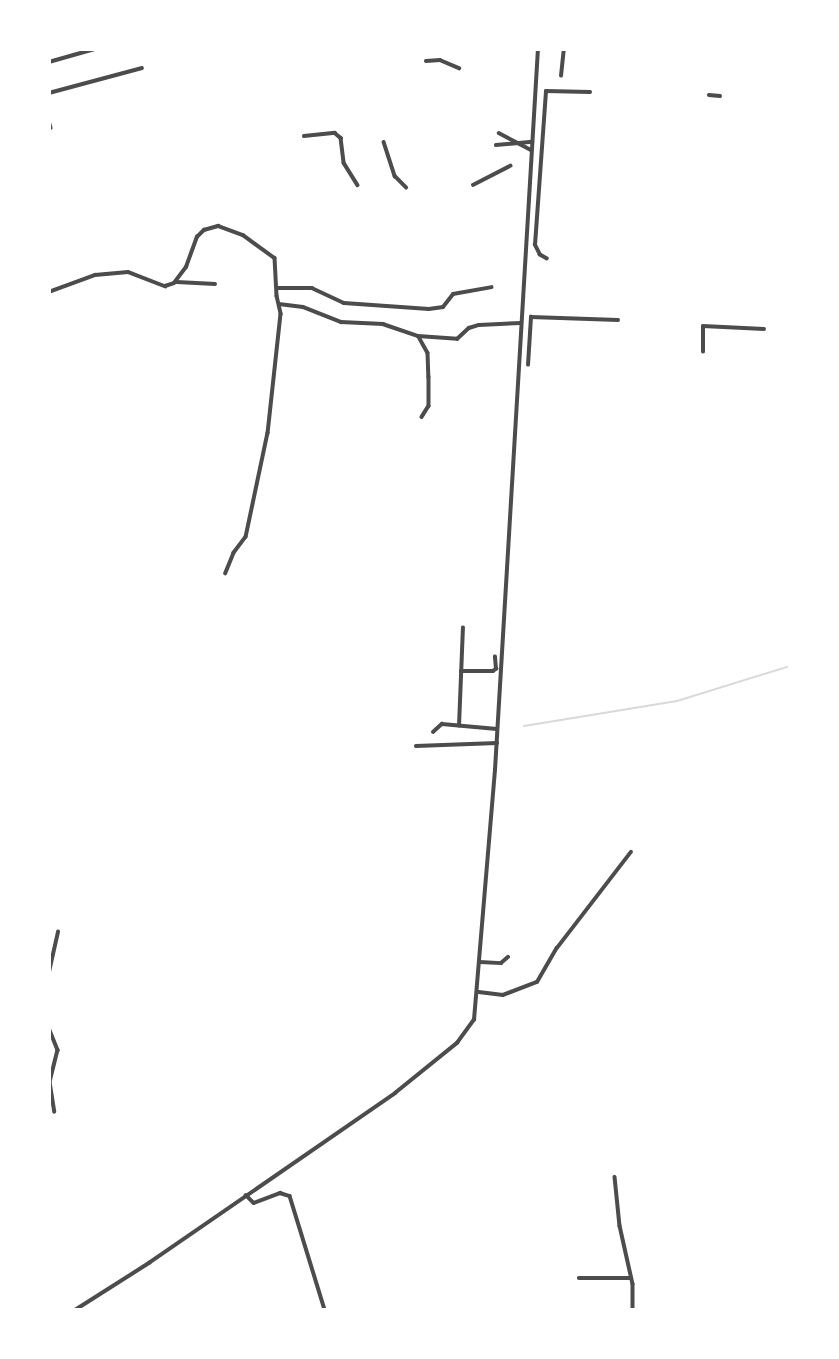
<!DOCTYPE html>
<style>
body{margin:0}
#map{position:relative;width:839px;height:1359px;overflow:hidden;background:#fff;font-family:"Fira Sans Condensed",sans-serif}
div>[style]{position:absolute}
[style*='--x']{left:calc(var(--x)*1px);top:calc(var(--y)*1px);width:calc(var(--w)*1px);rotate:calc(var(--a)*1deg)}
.stream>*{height:2px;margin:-1px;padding:0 1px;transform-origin:1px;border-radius:1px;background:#d9d9d9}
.minor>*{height:3.5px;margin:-1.75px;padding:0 1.75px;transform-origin:1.75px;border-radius:1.75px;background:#4c4c4c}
span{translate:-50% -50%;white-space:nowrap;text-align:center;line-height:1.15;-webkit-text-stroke:6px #fff;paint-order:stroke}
.frame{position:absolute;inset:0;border:51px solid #fff;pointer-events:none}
</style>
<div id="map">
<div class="stream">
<i style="--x:524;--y:726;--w:155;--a:-9.3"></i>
<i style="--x:677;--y:701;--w:118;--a:-17.2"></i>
</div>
<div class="minor">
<i style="--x:426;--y:61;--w:14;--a:-4"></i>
<i style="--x:440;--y:60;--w:21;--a:23"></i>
<i style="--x:49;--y:62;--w:48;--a:-15.8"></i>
<i style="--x:561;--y:76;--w:27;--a:-84"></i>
<i style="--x:49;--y:93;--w:96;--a:-15"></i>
<i style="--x:709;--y:95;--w:11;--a:5"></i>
<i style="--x:49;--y:121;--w:7;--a:74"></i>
<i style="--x:499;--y:133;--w:36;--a:28"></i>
<i style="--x:304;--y:136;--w:31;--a:-6"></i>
<i style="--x:335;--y:133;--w:8;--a:40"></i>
<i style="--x:341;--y:138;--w:25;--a:83"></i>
<i style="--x:344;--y:163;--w:26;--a:58"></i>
<i style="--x:384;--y:142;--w:36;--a:72"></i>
<i style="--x:395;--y:176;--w:16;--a:45"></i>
<i style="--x:496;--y:145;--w:36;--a:-5"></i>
<i style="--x:473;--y:185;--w:42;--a:-27.2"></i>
<i style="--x:547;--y:259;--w:8;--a:-150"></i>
<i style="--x:540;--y:255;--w:11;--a:-117"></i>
<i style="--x:535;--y:245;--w:154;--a:-85.9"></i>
<i style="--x:546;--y:91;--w:44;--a:1.3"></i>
<i style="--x:177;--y:282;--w:38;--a:3"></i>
<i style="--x:277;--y:288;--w:35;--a:0"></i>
<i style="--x:312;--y:288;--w:35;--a:25"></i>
<i style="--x:344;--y:303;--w:85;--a:4"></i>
<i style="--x:429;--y:309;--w:14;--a:-8"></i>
<i style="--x:443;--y:307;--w:16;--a:-52"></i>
<i style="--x:453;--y:294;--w:39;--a:-10"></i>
<i style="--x:49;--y:292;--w:49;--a:-20.3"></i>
<i style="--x:95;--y:275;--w:33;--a:-5"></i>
<i style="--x:128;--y:272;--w:40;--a:21"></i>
<i style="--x:165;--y:286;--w:9;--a:-18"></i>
<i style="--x:174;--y:283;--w:20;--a:-53"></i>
<i style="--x:186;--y:267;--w:32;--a:-70"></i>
<i style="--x:197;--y:237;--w:10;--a:-45"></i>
<i style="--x:204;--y:230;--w:15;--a:-16"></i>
<i style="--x:218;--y:226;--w:27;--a:20"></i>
<i style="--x:243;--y:235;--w:39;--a:36"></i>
<i style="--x:275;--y:258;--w:38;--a:87"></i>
<i style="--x:277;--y:296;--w:18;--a:77"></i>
<i style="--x:281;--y:314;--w:120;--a:96.2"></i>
<i style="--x:268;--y:433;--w:106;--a:101.9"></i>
<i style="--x:246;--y:537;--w:20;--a:127"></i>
<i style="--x:234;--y:553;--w:22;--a:112"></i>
<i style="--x:279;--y:304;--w:24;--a:7"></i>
<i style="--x:303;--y:307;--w:41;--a:21.5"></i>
<i style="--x:341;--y:322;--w:42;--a:2.7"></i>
<i style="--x:383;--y:324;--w:37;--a:19"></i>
<i style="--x:418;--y:336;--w:39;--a:4"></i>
<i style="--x:457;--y:339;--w:16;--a:-43"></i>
<i style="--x:469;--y:328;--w:10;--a:-17"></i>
<i style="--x:479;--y:325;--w:42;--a:-2.7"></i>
<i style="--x:703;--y:326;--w:61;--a:2.8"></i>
<i style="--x:419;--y:337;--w:18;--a:61"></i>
<i style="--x:428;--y:353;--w:24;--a:88"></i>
<i style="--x:429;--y:377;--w:29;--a:90"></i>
<i style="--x:429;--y:406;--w:13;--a:122"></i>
<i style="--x:703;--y:352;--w:25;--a:-90"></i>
<i style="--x:528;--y:365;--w:48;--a:-86.4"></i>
<i style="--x:531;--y:317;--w:87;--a:2"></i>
<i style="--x:461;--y:671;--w:32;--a:0"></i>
<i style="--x:493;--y:671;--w:4;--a:-34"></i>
<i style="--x:496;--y:669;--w:12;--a:-95"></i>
<i style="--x:459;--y:726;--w:98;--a:-87.7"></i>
<i style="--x:433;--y:732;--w:12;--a:-42"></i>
<i style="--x:442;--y:724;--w:55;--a:5.2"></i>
<i style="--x:416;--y:746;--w:81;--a:-2.1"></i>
<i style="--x:480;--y:962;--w:21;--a:3"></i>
<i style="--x:501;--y:963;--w:9;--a:-41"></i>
<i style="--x:49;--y:972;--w:41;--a:-77.3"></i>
<i style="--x:479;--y:992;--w:24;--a:7"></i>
<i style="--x:503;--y:995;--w:36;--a:-21"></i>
<i style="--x:537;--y:982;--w:39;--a:-60"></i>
<i style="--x:557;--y:948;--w:121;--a:-52.4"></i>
<i style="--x:49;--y:1028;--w:24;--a:68"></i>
<i style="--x:58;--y:1050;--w:33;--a:104"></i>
<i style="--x:50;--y:1082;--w:30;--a:81"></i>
<i style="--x:615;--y:1177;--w:49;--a:84.2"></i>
<i style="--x:620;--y:1226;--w:59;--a:77.4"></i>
<i style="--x:633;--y:1284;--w:26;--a:90"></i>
<i style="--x:246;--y:1195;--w:11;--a:45"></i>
<i style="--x:254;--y:1203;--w:28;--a:-21"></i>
<i style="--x:280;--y:1193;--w:10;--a:17"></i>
<i style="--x:290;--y:1196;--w:119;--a:72.9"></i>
<i style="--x:579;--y:1278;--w:52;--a:0"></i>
<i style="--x:75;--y:1310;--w:88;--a:-32.4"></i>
<i style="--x:149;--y:1263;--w:299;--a:-34.6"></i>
<i style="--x:395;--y:1093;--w:80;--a:-38.9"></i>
<i style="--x:457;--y:1043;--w:29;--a:-54"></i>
<i style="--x:474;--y:1020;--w:251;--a:-85.2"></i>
<i style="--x:495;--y:770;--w:722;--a:-86.59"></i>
</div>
<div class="frame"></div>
</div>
